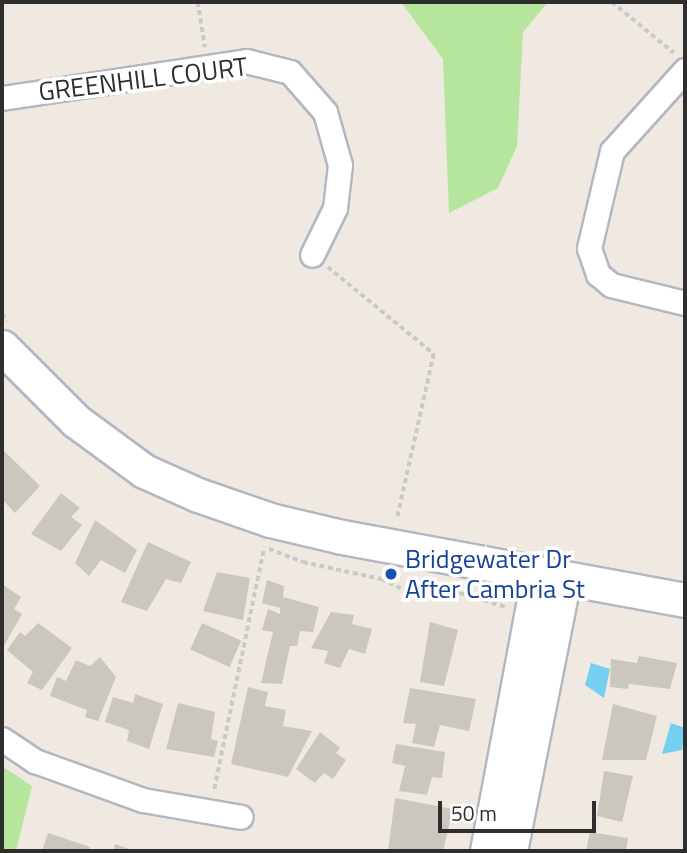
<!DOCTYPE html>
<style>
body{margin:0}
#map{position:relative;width:687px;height:853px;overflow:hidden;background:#efe9e1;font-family:"Titillium Web",sans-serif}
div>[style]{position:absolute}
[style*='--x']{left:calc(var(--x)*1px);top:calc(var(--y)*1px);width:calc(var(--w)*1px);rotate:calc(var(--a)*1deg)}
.green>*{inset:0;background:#b6e59e}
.water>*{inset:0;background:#75cff0}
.building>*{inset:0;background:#cbc7bf;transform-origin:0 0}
.path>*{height:3.5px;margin-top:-1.75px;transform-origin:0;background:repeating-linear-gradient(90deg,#c9c9c9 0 5px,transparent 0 8.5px)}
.roads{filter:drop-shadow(2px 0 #b4b7c1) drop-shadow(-2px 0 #b4b7c1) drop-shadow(0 2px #b4b7c1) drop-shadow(0 -2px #b4b7c1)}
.street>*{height:23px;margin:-11.5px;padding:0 11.5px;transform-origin:11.5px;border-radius:11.5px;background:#fff}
.secondary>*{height:33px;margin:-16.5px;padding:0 16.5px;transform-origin:16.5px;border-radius:16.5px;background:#fff}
.dots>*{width:19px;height:19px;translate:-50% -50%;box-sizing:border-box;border:4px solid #fff;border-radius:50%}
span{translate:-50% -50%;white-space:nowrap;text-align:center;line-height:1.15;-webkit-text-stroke:7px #fff;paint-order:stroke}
.street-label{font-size:26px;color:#2e2e2e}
.transit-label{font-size:26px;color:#164399}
.left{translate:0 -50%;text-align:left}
.frame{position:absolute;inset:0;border:4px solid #2e2e2e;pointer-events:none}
.scale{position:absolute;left:438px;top:801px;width:158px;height:32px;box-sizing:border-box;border:4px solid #2e2e2e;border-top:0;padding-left:9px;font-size:21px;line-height:24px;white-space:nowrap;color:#2e2e2e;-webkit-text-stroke:5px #fff;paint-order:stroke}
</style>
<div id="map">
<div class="green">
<i style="clip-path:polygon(401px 2px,548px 2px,523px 32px,517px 146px,498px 188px,449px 213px,443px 59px)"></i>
<i style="clip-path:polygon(2px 766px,32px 786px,16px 851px,2px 851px)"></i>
</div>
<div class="water">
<i style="clip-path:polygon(591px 663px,610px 669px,604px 698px,585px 685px)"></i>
<i style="clip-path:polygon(671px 723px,685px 728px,682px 750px,662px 754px)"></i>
</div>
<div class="building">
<i style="clip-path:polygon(2px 449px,40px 486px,15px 513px,2px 499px)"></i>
<i style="clip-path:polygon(61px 493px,80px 508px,71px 517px,82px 525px,61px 551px,31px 534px)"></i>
<i style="clip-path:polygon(95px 520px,137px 550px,125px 573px,101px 560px,89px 576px,75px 563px)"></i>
<i style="clip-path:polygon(148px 542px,191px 562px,181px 583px,166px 579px,147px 611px,121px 602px)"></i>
<i style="clip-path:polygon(217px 572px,250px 578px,243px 620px,203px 611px)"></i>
<i style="clip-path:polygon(267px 580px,284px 586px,283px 597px,319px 607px,313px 632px,300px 631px,297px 646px,290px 646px,282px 684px,261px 683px,273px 632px,262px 630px,268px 609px,280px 614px,280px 608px,262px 603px)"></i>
<i style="clip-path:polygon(2px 584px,21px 597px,14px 609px,22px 614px,2px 649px)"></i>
<i style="clip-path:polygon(331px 612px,354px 615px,352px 624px,372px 629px,365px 654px,349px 649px,340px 668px,324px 663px,328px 651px,311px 648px)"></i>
<i style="clip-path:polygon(430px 622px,458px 630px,444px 686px,420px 682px)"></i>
<i style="clip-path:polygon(38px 623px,72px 648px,42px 690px,27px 683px,33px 672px,7px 650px,20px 632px,25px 636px)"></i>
<i style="left:202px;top:623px;width:43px;height:29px;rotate:24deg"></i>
<i style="clip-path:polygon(639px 656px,677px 663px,670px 689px,629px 684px,628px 689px,610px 687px,611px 659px,637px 663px)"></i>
<i style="clip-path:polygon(100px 657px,116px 677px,98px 721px,85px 717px,87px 710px,50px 696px,57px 677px,66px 681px,76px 660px,90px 666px)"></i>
<i style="clip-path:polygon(248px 687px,268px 692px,265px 706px,286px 710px,283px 726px,312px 731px,288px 777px,231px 764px)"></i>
<i style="clip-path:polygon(410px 688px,476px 699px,469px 731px,440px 725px,434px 747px,412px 743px,416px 724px,403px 723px)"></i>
<i style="clip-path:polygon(135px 694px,163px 704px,149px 749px,127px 741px,129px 730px,105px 722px,113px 697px,133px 703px)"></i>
<i style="clip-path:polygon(178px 703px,215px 712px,211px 739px,218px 741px,214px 757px,166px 749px)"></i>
<i style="clip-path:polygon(613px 704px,657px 716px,646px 760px,602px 760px)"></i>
<i style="clip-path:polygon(320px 732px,340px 748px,336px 753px,346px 760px,333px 779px,324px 773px,315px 783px,296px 769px)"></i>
<i style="clip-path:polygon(396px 744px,445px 752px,442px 778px,432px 777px,427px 795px,399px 791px,405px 766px,392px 763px)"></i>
<i style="clip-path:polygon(604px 771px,633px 776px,622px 822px,597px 816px)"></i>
<i style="clip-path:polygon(395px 798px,453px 809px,443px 851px,388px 851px)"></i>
<i style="clip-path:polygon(590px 832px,628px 838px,626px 851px,586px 851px)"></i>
<i style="clip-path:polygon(48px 833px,90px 847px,89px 851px,42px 851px)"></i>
<i style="clip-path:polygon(115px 844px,135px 851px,113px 851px)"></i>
</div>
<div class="path">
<i style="--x:198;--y:2;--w:46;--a:81.2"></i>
<i style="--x:612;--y:2;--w:80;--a:39.4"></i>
<i style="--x:328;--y:267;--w:137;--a:39.4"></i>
<i style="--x:434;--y:354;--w:170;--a:102.6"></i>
<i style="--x:2;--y:314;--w:9;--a:54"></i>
<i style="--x:269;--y:549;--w:36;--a:21"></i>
<i style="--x:303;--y:562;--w:80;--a:12.3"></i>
<i style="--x:381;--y:579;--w:29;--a:25"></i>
<i style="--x:407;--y:591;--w:36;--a:-5"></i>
<i style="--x:443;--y:588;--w:66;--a:16.8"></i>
<i style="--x:214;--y:789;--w:247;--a:-78.3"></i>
</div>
<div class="roads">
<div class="street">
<i style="--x:685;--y:70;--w:109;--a:132"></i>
<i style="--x:612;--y:151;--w:100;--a:103.3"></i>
<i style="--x:589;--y:248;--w:28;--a:71"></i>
<i style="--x:598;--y:274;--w:17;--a:40"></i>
<i style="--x:611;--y:285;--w:76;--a:13.7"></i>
<i style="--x:2;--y:98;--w:247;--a:-8.6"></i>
<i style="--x:246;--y:61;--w:45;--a:14"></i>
<i style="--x:290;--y:72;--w:53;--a:48.8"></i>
<i style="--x:325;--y:112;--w:55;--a:74.2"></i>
<i style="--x:340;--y:165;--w:43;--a:96.6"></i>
<i style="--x:335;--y:208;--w:52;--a:116.1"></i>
<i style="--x:2;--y:739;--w:40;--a:34"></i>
<i style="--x:35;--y:761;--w:115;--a:19.9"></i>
<i style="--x:143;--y:800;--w:99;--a:9.8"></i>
</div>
<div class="secondary">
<i style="--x:2;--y:347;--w:105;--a:45"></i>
<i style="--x:76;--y:421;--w:84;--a:36.3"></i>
<i style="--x:144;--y:471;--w:59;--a:24"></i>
<i style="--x:198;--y:495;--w:76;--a:19.1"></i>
<i style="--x:270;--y:520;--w:74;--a:13.3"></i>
<i style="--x:342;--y:537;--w:349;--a:10.4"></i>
<i style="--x:487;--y:851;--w:282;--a:-79.4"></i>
<i style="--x:510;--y:851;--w:277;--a:-78.8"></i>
</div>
</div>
<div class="dots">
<i style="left:391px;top:574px;background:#1a4fb4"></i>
</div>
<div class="street-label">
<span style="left:143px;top:79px;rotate:-7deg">GREENHILL COURT</span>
</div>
<div class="transit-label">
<span class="left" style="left:405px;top:574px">Bridgewater Dr<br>After Cambria St</span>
</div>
<div class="frame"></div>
<div class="scale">50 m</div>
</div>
